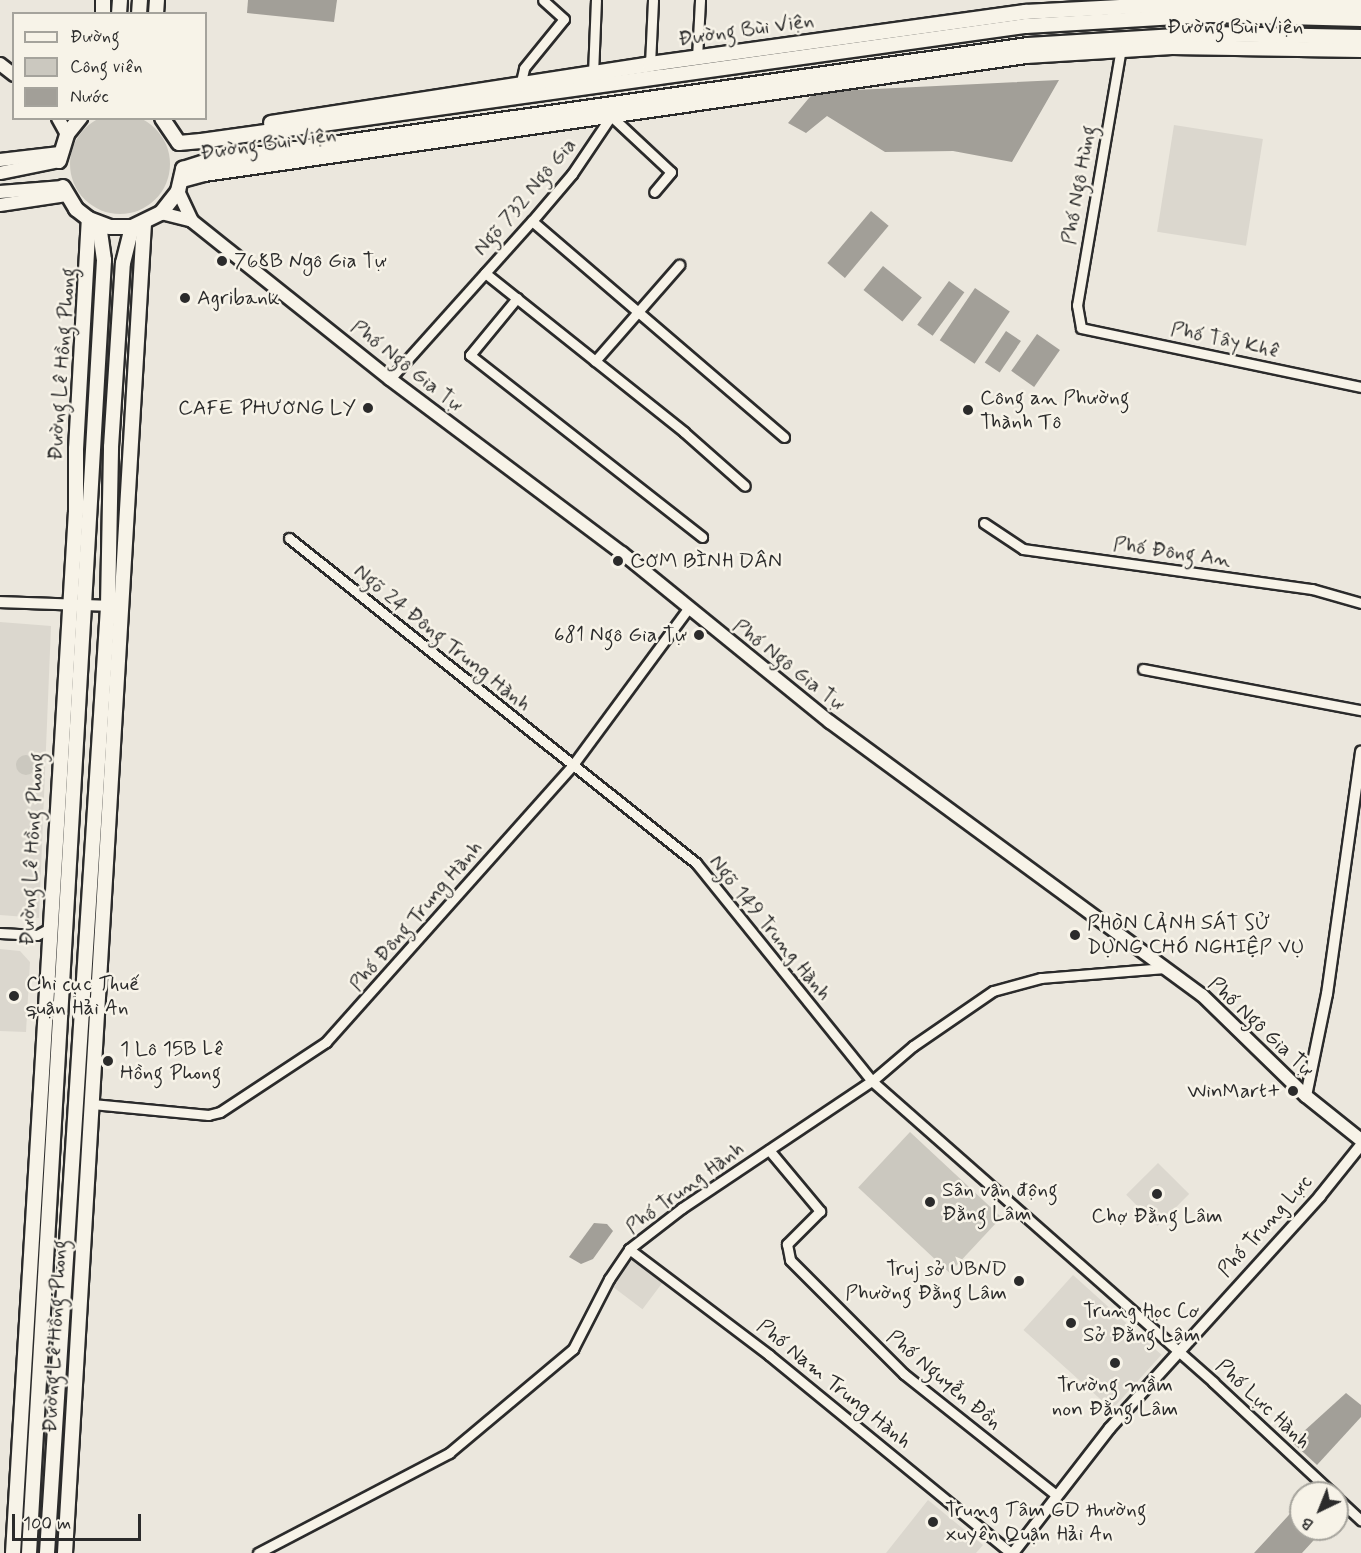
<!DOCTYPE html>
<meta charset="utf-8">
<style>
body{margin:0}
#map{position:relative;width:1361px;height:1553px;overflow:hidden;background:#ebe7dd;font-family:Mynerve,sans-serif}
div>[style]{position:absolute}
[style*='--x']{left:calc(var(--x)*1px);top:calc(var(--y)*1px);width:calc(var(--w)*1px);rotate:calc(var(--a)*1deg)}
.built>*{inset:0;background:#dbd7ce;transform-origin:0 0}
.green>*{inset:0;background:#cbc8bf;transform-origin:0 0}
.round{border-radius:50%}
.water>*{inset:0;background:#a29f98;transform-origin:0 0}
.roads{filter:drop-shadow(2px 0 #2b2b2b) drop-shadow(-2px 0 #2b2b2b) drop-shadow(0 2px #2b2b2b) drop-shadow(0 -2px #2b2b2b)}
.minor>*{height:9px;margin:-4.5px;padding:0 4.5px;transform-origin:4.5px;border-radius:4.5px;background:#f7f3e8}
.tertiary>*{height:10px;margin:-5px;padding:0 5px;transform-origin:5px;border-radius:5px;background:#f7f3e8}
.secondary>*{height:12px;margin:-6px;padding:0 6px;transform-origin:6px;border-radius:6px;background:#f7f3e8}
.primary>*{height:14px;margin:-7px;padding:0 7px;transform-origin:7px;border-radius:7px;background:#f7f3e8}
.dots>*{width:16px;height:16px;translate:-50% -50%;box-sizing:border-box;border:3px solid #f7f3e8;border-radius:50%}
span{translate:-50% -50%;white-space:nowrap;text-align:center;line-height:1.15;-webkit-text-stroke:5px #f7f3e8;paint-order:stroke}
.street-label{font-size:21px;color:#2b2b2b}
.poi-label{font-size:21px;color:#2b2b2b}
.left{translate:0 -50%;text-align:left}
.right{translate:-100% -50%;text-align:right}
.legend{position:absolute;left:12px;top:12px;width:195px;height:108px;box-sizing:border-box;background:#f7f3e8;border:2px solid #a5a39c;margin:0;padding:8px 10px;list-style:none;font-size:18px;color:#2b2b2b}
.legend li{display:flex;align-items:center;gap:12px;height:30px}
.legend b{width:30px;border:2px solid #a5a39c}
.north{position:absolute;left:1289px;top:1481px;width:60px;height:60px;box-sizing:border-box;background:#f7f3e8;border:2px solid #a5a39c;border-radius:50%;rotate:223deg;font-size:16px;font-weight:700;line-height:24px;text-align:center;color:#2b2b2b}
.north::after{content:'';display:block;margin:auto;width:21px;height:27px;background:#2b2b2b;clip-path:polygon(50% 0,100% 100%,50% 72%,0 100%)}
.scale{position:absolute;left:12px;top:1514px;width:129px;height:27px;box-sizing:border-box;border:3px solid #2b2b2b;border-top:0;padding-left:8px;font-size:18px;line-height:21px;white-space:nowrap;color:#2b2b2b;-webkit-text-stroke:4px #f7f3e8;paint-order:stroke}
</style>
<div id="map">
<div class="built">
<i style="left:1174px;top:125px;width:90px;height:108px;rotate:9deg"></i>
<i style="clip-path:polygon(0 622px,51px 626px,39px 918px,0 915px)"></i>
<i style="clip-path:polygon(0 949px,20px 951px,30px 962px,26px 1032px,0 1031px)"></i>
<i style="left:1158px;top:1163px;width:44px;height:45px;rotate:45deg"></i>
<i style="left:632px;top:1260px;width:38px;height:33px;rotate:37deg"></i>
<i style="left:1073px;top:1275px;width:119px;height:74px;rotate:42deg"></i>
<i style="clip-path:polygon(928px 1500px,983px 1545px,976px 1553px,886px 1553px)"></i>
</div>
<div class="green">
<i class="round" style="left:70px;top:114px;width:100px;height:100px"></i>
<i class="round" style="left:16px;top:755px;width:20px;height:20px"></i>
<i style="left:910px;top:1132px;width:125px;height:76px;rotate:43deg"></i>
</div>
<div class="water">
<i style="clip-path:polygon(248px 0,337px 0,334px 22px,247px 13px)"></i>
<i style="clip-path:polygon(1059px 80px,1012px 162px,953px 151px,885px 152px,827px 116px,806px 133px,788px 123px,814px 92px)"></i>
<i style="left:871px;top:211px;width:23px;height:68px;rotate:40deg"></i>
<i style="left:883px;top:266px;width:50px;height:31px;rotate:39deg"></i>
<i style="left:949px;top:281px;width:19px;height:54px;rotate:36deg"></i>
<i style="left:975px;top:288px;width:42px;height:63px;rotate:34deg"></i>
<i style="left:1006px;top:331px;width:18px;height:38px;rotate:34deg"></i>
<i style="left:1037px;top:334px;width:28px;height:45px;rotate:35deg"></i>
<i style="clip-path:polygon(594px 1223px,607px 1224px,613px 1231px,593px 1259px,581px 1264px,569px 1257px)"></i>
<i style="clip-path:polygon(1346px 1393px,1361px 1405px,1361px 1417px,1317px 1465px,1292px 1442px)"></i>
<i style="clip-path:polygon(1299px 1504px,1301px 1529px,1324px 1529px,1302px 1553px,1254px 1553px)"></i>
</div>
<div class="roads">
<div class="minor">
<i style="--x:1121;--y:48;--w:261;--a:99.7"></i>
<i style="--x:1077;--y:305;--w:23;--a:80"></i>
<i style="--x:1081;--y:328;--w:286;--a:11.9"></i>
<i style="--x:697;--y:58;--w:58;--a:-87"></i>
<i style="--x:650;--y:64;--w:64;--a:-87.3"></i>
<i style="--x:593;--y:74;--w:74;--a:-87.7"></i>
<i style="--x:520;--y:86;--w:18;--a:-77"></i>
<i style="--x:524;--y:68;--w:63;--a:-50.8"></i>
<i style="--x:564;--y:19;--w:28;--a:-138"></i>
<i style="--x:532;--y:221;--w:332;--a:40.6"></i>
<i style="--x:485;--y:273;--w:255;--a:38.6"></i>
<i style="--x:684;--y:432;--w:81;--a:41.5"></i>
<i style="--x:517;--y:298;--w:74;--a:129.5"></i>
<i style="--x:470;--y:355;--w:295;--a:38.1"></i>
<i style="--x:595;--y:361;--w:128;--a:-48.8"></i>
<i style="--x:390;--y:379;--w:212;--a:-48.1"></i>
<i style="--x:532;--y:221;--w:62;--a:-49.6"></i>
<i style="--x:572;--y:174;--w:70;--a:-56.1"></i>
<i style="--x:611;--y:116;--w:82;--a:43"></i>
<i style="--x:671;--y:172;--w:26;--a:130"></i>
<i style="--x:984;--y:523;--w:47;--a:33.7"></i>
<i style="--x:1023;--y:549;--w:292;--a:7.9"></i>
<i style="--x:1312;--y:589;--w:51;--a:15.9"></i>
<i style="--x:289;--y:538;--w:521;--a:38.61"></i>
<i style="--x:696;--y:863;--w:280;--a:51.1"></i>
<i style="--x:872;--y:1081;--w:455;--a:41.4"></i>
<i style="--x:1213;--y:1382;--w:163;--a:43"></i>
<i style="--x:1143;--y:669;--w:222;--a:10.7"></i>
<i style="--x:0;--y:933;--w:37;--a:3"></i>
<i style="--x:37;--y:935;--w:17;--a:-28"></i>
<i style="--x:92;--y:1104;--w:117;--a:5.4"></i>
<i style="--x:208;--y:1115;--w:12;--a:-14"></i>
<i style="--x:220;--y:1112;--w:127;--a:-33.4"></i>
<i style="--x:326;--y:1042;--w:370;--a:-48.3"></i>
<i style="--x:572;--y:766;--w:194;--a:-53.6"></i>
<i style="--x:769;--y:1150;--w:80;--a:50.1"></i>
<i style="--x:820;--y:1211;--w:47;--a:135"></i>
<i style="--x:787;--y:1244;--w:16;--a:79"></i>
<i style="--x:790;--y:1260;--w:161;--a:45"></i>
<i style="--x:904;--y:1374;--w:194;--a:38.5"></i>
<i style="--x:629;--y:1249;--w:176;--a:37.1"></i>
<i style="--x:769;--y:1355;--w:313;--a:39.3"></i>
<i style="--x:1337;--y:1498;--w:33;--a:43"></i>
<i style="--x:258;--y:1553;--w:216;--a:-27.6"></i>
<i style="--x:449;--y:1453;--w:162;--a:-40"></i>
<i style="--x:573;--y:1349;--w:79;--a:-62.8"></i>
<i style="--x:609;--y:1279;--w:36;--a:-56"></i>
<i style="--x:629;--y:1249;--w:67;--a:-37.7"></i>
<i style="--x:682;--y:1208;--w:229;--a:-33.8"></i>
<i style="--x:872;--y:1081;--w:54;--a:-40.5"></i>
<i style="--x:913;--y:1046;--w:97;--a:-34.5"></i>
<i style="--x:993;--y:991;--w:50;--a:-15.2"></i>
<i style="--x:1041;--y:978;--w:123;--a:-4.6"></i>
</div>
<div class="tertiary">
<i style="--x:0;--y:602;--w:115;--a:2"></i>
<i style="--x:1306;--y:1096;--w:104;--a:-78.4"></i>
<i style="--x:1327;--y:994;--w:245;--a:-82"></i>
<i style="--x:1013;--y:1553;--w:158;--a:-52.2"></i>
<i style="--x:1110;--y:1428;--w:313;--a:-47.8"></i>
<i style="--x:1320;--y:1196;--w:65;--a:-51.2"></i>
</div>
<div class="secondary">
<i style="--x:0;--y:64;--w:18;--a:38"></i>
<i style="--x:58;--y:118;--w:18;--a:61"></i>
<i style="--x:0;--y:160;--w:60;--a:-6.7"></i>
<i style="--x:0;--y:173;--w:60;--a:-11.5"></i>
<i style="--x:178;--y:191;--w:33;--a:65"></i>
<i style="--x:0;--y:192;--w:63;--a:-4.5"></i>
<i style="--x:0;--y:205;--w:67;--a:-8.6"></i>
<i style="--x:161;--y:213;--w:32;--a:14"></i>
<i style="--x:192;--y:221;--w:253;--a:38.6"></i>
<i style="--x:390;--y:379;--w:290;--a:36.9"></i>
<i style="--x:622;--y:553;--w:268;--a:39.1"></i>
<i style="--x:830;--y:722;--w:461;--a:36.3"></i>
<i style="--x:1202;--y:995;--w:145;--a:44.2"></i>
<i style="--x:1306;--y:1096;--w:70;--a:38.7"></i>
</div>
<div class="primary">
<i style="--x:103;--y:14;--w:14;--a:-90"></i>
<i style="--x:119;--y:14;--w:14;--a:-86"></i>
<i style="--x:139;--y:14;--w:14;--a:-86"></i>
<i style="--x:156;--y:14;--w:14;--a:-86"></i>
<i style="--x:162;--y:118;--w:30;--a:56"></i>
<i style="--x:179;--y:143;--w:22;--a:-5"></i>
<i style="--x:201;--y:141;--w:833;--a:-7.94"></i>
<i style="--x:1026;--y:26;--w:184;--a:-3.4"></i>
<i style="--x:1210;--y:15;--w:151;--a:1.5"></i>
<i style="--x:271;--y:123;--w:384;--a:-8.8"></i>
<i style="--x:650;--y:64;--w:379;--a:-7.9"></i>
<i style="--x:1025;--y:12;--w:190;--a:-3"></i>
<i style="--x:1215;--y:2;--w:146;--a:1.6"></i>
<i style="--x:59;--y:161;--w:28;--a:-73"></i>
<i style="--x:67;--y:134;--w:21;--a:-51"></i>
<i style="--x:182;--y:180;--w:23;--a:-15"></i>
<i style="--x:204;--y:174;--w:830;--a:-8.17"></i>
<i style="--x:1026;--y:56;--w:146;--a:-3.5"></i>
<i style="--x:1172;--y:47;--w:189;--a:0.9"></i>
<i style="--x:63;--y:187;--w:26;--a:59"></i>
<i style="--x:76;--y:209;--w:16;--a:38"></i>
<i style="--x:89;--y:219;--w:22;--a:21"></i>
<i style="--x:110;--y:227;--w:22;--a:0"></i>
<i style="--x:132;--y:227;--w:32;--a:-26"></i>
<i style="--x:161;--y:213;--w:28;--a:-52"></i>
<i style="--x:178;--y:191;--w:23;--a:-77"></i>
<i style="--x:183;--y:169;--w:23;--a:-18"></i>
<i style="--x:205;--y:162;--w:831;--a:-8.09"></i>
<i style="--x:1028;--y:45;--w:181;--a:-3.5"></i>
<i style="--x:1209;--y:34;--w:152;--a:1.1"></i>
<i style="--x:13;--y:1553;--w:1043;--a:-86.54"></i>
<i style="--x:76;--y:512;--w:63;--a:-90"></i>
<i style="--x:76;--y:449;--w:230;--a:-86.8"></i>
<i style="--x:29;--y:1553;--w:1295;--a:-86.68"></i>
<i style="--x:104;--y:260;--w:36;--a:-98"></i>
<i style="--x:47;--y:1553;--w:949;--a:-86.31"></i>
<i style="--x:108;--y:606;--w:159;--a:-88.9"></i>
<i style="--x:111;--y:447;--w:184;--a:-86.3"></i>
<i style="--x:123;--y:263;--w:37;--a:-76"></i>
<i style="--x:65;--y:1553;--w:1331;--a:-86.6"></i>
</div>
</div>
<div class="dots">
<i style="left:222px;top:261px;background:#2b2b2b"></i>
<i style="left:185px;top:298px;background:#2b2b2b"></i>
<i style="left:368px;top:408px;background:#2b2b2b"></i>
<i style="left:968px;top:410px;background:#2b2b2b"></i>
<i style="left:618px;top:561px;background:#2b2b2b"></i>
<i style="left:699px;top:635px;background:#2b2b2b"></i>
<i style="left:1075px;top:935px;background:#2b2b2b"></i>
<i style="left:14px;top:996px;background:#2b2b2b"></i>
<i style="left:108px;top:1061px;background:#2b2b2b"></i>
<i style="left:1293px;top:1091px;background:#2b2b2b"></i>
<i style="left:1157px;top:1194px;background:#2b2b2b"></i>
<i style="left:930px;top:1202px;background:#2b2b2b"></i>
<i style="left:1019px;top:1281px;background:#2b2b2b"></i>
<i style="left:1071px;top:1323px;background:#2b2b2b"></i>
<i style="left:1115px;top:1363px;background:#2b2b2b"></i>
<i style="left:933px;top:1522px;background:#2b2b2b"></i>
</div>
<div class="street-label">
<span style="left:1235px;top:27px">Đường Bùi Viện</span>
<span style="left:746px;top:30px;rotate:-8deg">Đường Bùi Viện</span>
<span style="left:268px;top:144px;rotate:-8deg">Đường Bùi Viện</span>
<span style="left:1079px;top:185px;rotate:-80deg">Phố Ngô Hùng</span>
<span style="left:525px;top:197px;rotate:-50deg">Ngõ 732 Ngô Gia</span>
<span style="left:1225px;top:340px;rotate:12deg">Phố Tây Khê</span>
<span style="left:62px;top:364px;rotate:-86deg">Đường Lê Hồng Phong</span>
<span style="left:407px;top:366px;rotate:38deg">Phố Ngô Gia Tự</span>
<span style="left:1172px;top:552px;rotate:8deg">Phố Đông An</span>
<span style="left:442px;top:638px;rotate:39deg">Ngõ 24 Đông Trung Hành</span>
<span style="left:789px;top:665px;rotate:38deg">Phố Ngô Gia Tự</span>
<span style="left:32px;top:849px;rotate:-87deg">Đường Lê Hồng Phong</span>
<span style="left:416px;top:916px;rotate:-49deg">Phố Đông Trung Hành</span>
<span style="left:770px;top:928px;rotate:51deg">Ngõ 149 Trung Hành</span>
<span style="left:1261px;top:1027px;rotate:43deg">Phố Ngô Gia Tự</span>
<span style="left:685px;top:1188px;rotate:-36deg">Phố Trung Hành</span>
<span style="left:1265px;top:1226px;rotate:-48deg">Phố Trung Lực</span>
<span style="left:55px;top:1336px;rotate:-87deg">Đường Lê Hồng Phong</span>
<span style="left:944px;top:1380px;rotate:40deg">Phố Nguyễn Đồn</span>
<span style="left:834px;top:1384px;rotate:39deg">Phố Nam Trung Hành</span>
<span style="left:1263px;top:1404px;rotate:43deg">Phố Lực Hành</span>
</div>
<div class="poi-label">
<span class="left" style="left:234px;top:261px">768B Ngô Gia Tự</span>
<span class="left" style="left:197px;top:298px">Agribank</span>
<span class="left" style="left:980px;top:410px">Công an Phường<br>Thành Tô</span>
<span class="right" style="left:356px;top:408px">CAFE PHƯƠNG LY</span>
<span class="left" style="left:630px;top:561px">CƠM BÌNH DÂN</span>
<span class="right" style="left:687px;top:635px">681 Ngô Gia Tự</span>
<span class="left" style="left:1087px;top:935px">PHÒN CẢNH SÁT SỬ<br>DỤNG CHÓ NGHIỆP VỤ</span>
<span class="left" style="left:26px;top:996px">Chi cục Thuế<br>quận Hải An</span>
<span class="left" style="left:120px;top:1061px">1 Lô 15B Lê<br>Hồng Phong</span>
<span class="right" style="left:1281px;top:1091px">WinMart+</span>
<span class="left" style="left:942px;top:1202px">Sân vận động<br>Đằng Lâm</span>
<span style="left:1157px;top:1216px">Chợ Đằng Lâm</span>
<span class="right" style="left:1007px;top:1281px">Truj sở UBND<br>Phường Đằng Lâm</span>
<span class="left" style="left:1083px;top:1323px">Trung Học Cơ<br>Sở Đằng Lâm</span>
<span style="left:1115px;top:1397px">Trường mầm<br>non Đằng Lâm</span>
<span class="left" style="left:945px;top:1522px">Trung Tâm GD thường<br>xuyên Quận Hải An</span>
</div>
<ul class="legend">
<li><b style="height:8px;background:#f7f3e8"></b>Đường</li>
<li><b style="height:16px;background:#cbc8bf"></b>Công viên</li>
<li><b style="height:16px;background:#a29f98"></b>Nước</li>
</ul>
<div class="north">B</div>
<div class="scale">100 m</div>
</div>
